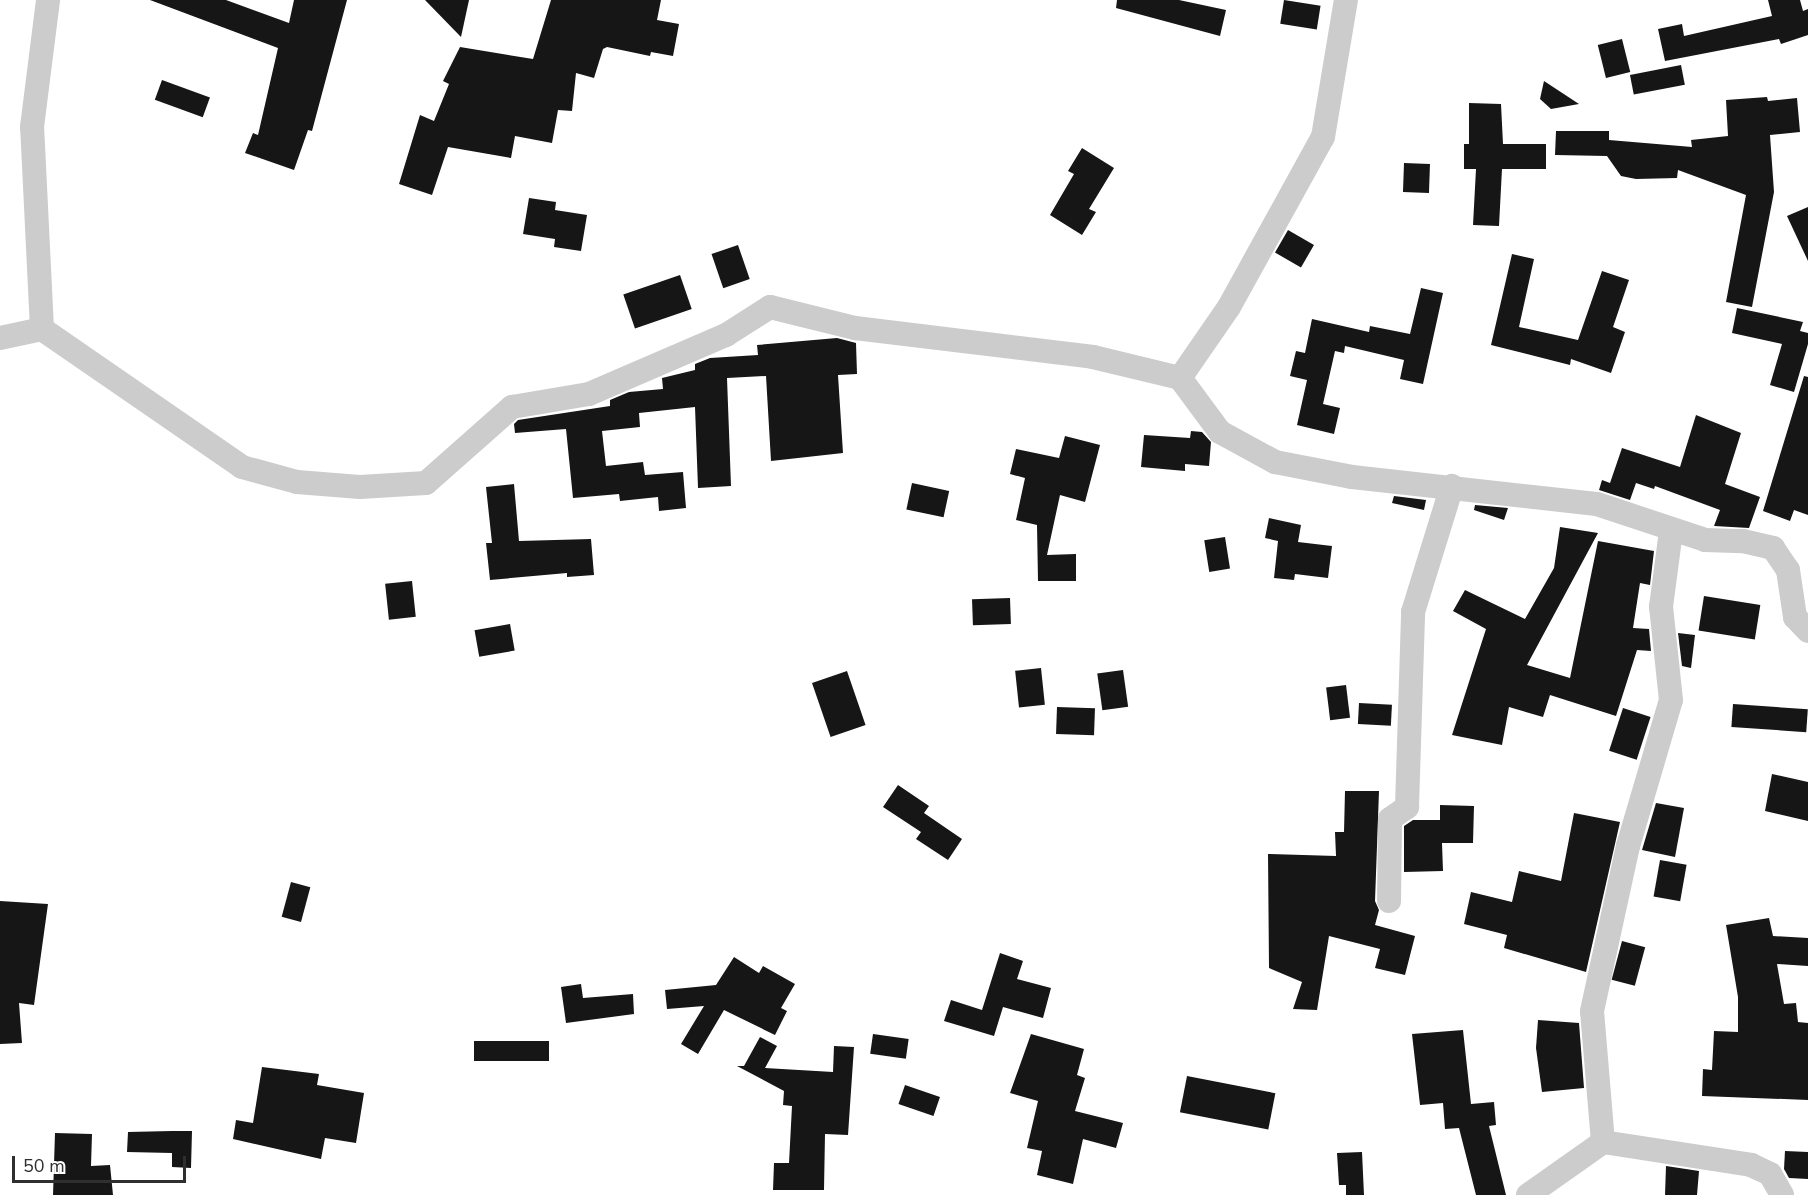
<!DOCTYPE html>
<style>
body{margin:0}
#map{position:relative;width:1808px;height:1195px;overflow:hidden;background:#fff;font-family:"Nunito Sans",sans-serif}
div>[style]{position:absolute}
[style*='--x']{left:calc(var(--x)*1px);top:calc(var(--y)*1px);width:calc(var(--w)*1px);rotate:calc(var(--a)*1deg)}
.building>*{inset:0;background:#161616;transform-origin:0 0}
.minor>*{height:24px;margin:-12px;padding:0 12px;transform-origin:12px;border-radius:12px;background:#ccc}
span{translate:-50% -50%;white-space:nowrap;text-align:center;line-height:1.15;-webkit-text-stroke:6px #fff;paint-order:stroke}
.scale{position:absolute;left:12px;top:1156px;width:174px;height:27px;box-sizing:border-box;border:3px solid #2f2f2f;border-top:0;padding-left:8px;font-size:18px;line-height:21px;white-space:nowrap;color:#2f2f2f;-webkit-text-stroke:4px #fff;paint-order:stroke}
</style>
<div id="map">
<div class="building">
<i style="clip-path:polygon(150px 0,226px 0,289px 23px,294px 0,347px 0,312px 131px,308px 130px,294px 170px,245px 153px,253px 133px,258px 135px,278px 48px)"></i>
<i style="clip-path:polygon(425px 0,469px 0,461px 37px)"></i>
<i style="clip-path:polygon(551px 0,661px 0,657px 20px,679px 24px,673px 56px,651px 52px,650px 56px,607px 47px,603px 49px,594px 78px,576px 73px,572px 111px,558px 110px,552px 143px,515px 136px,511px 158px,448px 147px,432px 195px,399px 184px,420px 115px,434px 121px,449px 84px,443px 81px,460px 47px,533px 59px)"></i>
<i style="clip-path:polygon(1117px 0,1179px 0,1226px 10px,1220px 36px,1116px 8px)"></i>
<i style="left:1284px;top:0;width:37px;height:24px;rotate:9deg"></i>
<i style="clip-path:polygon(1768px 0,1800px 0,1803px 11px,1808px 9px,1808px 35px,1781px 44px,1779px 39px,1665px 61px,1658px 29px,1682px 24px,1684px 36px,1772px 16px)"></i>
<i style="left:1622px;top:39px;width:34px;height:25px;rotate:76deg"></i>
<i style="left:1681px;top:65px;width:20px;height:52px;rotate:79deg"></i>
<i style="left:162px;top:80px;width:51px;height:21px;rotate:20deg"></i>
<i style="clip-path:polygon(1544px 81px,1579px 104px,1551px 109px,1540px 99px)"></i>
<i style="clip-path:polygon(1767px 97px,1768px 101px,1797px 98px,1800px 132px,1770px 135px,1774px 192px,1752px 307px,1726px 302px,1746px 195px,1678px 170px,1677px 178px,1636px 179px,1621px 176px,1607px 156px,1555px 155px,1556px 131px,1609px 131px,1609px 140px,1692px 147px,1691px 140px,1728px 136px,1726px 100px)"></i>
<i style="clip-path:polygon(1469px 103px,1501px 104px,1503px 144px,1546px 144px,1546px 169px,1502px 169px,1499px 226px,1473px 225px,1476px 169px,1464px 169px,1464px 144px,1469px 144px)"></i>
<i style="clip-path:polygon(1082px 148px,1114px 168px,1089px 209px,1096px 212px,1082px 235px,1050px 215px,1074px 174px,1068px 171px)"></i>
<i style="left:1404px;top:163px;width:26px;height:29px;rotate:2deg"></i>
<i style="clip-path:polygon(529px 198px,556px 202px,555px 210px,587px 215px,581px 251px,554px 247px,555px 239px,523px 234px)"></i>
<i style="clip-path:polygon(1808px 207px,1808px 261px,1787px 216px)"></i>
<i style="left:1288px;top:230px;width:30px;height:26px;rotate:30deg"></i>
<i style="left:738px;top:245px;width:36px;height:28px;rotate:71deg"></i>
<i style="clip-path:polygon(1512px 254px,1534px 259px,1519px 327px,1578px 340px,1602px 271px,1629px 280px,1613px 327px,1625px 332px,1611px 373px,1571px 359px,1570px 365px,1491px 345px)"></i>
<i style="left:680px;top:275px;width:36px;height:60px;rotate:71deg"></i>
<i style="clip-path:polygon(1421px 288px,1443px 293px,1423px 384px,1400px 379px,1404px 360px,1345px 346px,1344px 353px,1335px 351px,1323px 404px,1340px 408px,1334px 434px,1297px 425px,1307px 380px,1290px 376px,1296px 351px,1305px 353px,1312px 319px,1369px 332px,1370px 326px,1410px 334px)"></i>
<i style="clip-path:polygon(1737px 308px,1803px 322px,1800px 331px,1808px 333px,1808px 344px,1794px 392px,1770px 385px,1782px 344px,1732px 333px)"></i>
<i style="clip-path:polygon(837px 338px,856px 343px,857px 374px,838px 375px,843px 453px,771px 461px,766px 376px,727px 378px,731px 486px,698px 488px,695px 407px,639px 413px,640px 427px,602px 431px,606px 466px,643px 462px,645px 475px,683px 472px,686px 508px,659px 511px,658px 497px,620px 501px,619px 494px,573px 498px,566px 429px,515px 433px,514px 424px,518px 420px,610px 406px,610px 400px,629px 392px,663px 389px,662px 378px,695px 370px,695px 364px,710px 358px,758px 355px,757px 345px)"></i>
<i style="clip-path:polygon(1804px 376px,1808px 377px,1808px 515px,1794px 510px,1790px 521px,1763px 511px)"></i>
<i style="clip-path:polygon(1696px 415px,1741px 433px,1725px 484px,1760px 497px,1749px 528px,1714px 526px,1720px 510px,1655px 486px,1654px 489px,1636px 483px,1630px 500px,1599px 490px,1602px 480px,1610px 483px,1622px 448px,1680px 467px)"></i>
<i style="clip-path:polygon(1191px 431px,1202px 432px,1211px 442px,1209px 466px,1185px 464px,1185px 471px,1141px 467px,1144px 435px,1190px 438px)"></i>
<i style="clip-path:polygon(1065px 436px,1100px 445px,1085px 502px,1060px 495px,1047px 555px,1076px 554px,1076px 581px,1038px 581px,1037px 525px,1016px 520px,1025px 478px,1010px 474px,1016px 449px,1059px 458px)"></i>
<i style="left:912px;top:483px;width:38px;height:27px;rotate:12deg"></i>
<i style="clip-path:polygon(514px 484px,519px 541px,591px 539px,594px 575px,567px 577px,567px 573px,490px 580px,486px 543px,492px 543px,486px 487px)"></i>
<i style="clip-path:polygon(1394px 496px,1426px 500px,1424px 510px,1392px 503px)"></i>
<i style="clip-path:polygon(1475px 505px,1508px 508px,1504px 520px,1474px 510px)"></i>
<i style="clip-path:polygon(1269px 518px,1301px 525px,1298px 542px,1332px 546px,1328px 578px,1295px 574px,1294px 580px,1274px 578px,1278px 541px,1265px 538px)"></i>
<i style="clip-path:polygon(1560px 527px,1598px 533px,1527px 665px,1570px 678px,1598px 541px,1654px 551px,1650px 585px,1640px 583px,1633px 628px,1649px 629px,1651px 651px,1637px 650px,1616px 716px,1550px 695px,1543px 717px,1509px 707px,1502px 745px,1452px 735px,1486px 629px,1453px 611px,1465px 590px,1525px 619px,1554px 568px)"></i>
<i style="left:1225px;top:537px;width:32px;height:21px;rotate:81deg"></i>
<i style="left:412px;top:581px;width:36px;height:27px;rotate:84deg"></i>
<i style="left:1704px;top:596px;width:57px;height:35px;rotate:9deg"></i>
<i style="left:1010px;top:598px;width:26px;height:38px;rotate:88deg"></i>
<i style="left:510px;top:624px;width:27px;height:36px;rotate:80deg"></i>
<i style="clip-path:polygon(1678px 633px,1695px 635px,1691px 668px,1682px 666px)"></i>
<i style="left:1041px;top:668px;width:37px;height:26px;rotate:84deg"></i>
<i style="left:1123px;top:670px;width:37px;height:26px;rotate:82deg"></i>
<i style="left:847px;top:671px;width:57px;height:37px;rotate:71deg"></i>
<i style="left:1346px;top:685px;width:33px;height:20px;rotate:83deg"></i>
<i style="left:1359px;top:703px;width:33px;height:21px;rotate:3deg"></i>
<i style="left:1733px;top:704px;width:75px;height:23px;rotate:4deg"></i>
<i style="left:1057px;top:707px;width:38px;height:27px;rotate:2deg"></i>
<i style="left:1623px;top:708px;width:29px;height:45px;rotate:18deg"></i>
<i style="clip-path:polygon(1772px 774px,1808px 782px,1808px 821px,1765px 811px)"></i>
<i style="clip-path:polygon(898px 785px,929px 806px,924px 813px,962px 839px,948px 860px,916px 839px,921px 832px,883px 807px)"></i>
<i style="clip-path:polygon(1345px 791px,1379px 791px,1375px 901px,1379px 910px,1375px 925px,1415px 936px,1405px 975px,1375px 968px,1380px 949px,1329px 936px,1317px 1010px,1293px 1009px,1302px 982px,1269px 968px,1268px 854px,1336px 856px,1335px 832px,1344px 832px)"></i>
<i style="clip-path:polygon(1656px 803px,1684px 808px,1675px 857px,1642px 850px)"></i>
<i style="clip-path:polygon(1440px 805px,1474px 806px,1473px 843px,1442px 843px,1443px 871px,1404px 872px,1404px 826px,1413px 820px,1440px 820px)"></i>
<i style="clip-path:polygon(1574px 813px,1620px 822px,1586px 972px,1504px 948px,1507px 935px,1464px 924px,1471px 892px,1512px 902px,1519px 871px,1561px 881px)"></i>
<i style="left:1660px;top:860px;width:27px;height:37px;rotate:10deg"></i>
<i style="left:291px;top:882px;width:20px;height:36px;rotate:15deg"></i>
<i style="clip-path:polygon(0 901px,48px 904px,34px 1005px,19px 1003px,22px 1043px,0 1044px)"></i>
<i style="clip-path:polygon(1769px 918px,1773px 936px,1808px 938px,1808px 966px,1777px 964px,1784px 1004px,1796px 1003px,1798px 1022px,1808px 1023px,1808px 1100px,1702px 1096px,1703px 1069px,1712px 1070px,1714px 1031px,1738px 1032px,1738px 997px,1726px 925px)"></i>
<i style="left:1622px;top:941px;width:24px;height:40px;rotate:15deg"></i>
<i style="clip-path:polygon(1000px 953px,1023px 961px,1017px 979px,1051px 988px,1043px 1018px,1003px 1007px,994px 1036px,944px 1021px,951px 1000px,982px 1010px)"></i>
<i style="clip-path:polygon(734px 957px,759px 973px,763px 966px,795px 984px,781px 1008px,787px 1011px,775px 1035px,724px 1010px,698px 1054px,681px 1044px,704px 1006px,667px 1009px,665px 990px,716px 985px)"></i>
<i style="clip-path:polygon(581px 984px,583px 998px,633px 994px,634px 1014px,566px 1023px,561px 987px)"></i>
<i style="clip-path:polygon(1538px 1020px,1579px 1023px,1584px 1088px,1542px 1092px,1536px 1048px)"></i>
<i style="clip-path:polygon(1463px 1030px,1471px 1104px,1494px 1102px,1496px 1125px,1489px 1126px,1506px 1195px,1476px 1195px,1459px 1128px,1445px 1129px,1443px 1103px,1420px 1105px,1412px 1034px)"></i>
<i style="left:873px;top:1034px;width:36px;height:20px;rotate:8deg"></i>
<i style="clip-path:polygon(1031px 1034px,1084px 1049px,1077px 1075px,1085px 1078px,1075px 1111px,1123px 1123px,1116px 1148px,1083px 1139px,1073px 1184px,1037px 1175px,1042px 1151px,1027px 1148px,1038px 1101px,1010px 1093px)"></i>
<i style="clip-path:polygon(760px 1037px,777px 1046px,765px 1068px,833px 1072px,834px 1046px,854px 1047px,848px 1135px,825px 1134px,824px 1190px,773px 1190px,774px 1163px,789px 1163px,792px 1106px,783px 1105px,784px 1091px,737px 1066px,744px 1066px)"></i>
<i style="left:549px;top:1041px;width:20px;height:75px;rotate:90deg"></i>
<i style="clip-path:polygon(262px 1067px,319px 1074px,317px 1085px,364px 1093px,356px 1143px,325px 1138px,321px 1159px,233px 1139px,236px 1120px,253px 1123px)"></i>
<i style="left:1187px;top:1076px;width:90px;height:37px;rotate:11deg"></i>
<i style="left:905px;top:1085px;width:37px;height:20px;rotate:19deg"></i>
<i style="clip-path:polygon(172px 1131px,192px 1131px,191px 1168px,172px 1167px,172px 1153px,127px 1152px,128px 1132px)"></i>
<i style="clip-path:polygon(55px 1133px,92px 1134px,91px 1166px,110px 1165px,113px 1195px,53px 1195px)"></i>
<i style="clip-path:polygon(1785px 1151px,1808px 1152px,1808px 1179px,1789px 1178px,1784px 1169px)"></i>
<i style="clip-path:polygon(1362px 1152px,1364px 1195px,1346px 1195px,1346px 1185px,1339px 1185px,1337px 1153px)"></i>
<i style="clip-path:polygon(1666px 1166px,1699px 1171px,1697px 1195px,1665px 1195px)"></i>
</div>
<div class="minor">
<i style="--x:42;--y:329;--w:202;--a:-92.8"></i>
<i style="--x:32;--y:127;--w:128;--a:-82.8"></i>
<i style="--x:0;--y:338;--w:43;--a:-12.1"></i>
<i style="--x:42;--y:329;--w:243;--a:34.6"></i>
<i style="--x:242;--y:467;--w:57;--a:15.3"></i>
<i style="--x:297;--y:482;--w:63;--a:4.5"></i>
<i style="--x:360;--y:487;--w:66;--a:-3.5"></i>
<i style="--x:426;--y:483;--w:115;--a:-41.5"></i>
<i style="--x:512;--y:407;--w:78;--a:-9.6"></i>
<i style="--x:589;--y:394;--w:149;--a:-23.3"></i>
<i style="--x:726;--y:335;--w:52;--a:-32.5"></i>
<i style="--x:770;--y:307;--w:88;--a:13.9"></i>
<i style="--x:855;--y:328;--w:240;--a:6.9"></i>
<i style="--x:1093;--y:357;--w:89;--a:13.6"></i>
<i style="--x:1180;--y:378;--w:67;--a:53.5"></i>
<i style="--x:1220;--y:432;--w:63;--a:28.6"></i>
<i style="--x:1275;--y:462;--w:78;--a:11"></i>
<i style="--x:1352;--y:477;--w:246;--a:6.3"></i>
<i style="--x:1597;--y:504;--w:114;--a:18.4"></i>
<i style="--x:1705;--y:540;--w:38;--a:2"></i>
<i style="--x:1743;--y:541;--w:31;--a:13"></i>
<i style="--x:1773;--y:548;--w:27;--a:56"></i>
<i style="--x:1788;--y:570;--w:48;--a:81.5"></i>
<i style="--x:1795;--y:617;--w:19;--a:47"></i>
<i style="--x:1180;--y:378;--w:86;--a:-55.4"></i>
<i style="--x:1229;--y:307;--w:194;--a:-61.1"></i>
<i style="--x:1323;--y:137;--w:139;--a:-80.5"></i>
<i style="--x:1389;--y:901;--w:82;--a:-89.3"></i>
<i style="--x:1390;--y:819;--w:21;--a:-35"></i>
<i style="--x:1407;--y:807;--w:195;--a:-88.2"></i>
<i style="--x:1413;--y:612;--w:132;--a:-72.8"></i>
<i style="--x:1603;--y:1142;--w:150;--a:8.8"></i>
<i style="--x:1751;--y:1165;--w:21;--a:25"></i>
<i style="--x:1770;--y:1174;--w:24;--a:60"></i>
<i style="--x:1528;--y:1195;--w:92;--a:-35.2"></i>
<i style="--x:1603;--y:1142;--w:131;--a:-94.8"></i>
<i style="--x:1592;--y:1011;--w:169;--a:-77.7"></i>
<i style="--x:1628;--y:846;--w:152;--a:-73.6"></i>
<i style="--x:1671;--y:700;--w:94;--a:-96.1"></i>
<i style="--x:1661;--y:607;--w:77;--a:-82.5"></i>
</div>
<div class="scale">50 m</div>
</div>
